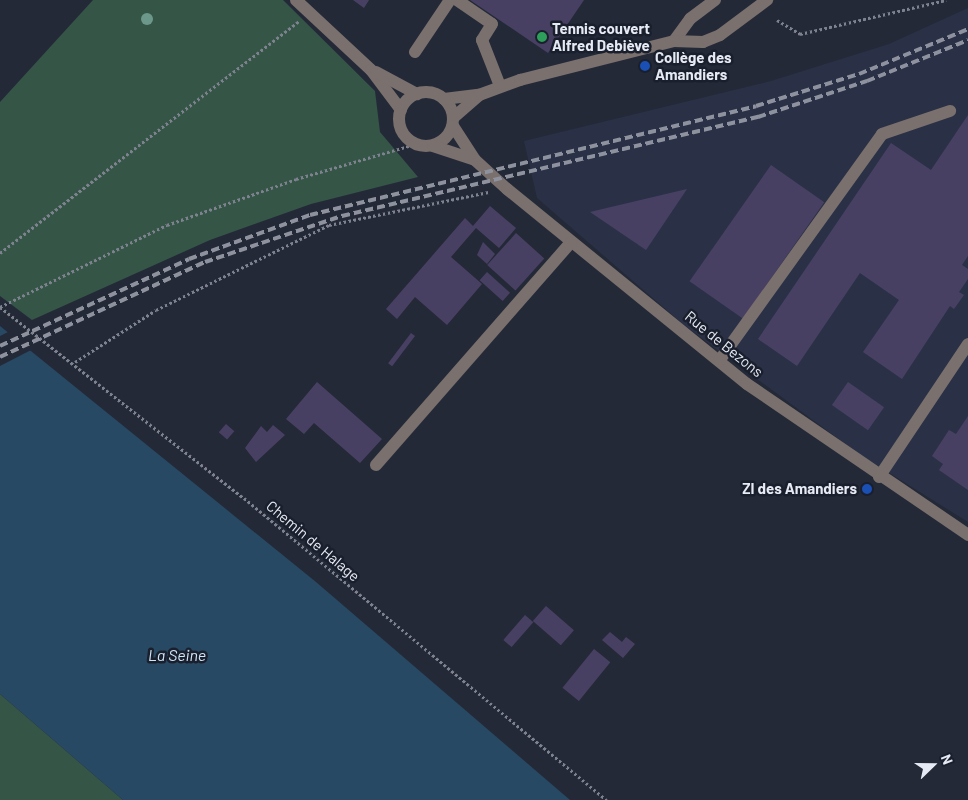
<!DOCTYPE html>
<meta charset="utf-8">
<style>
body{margin:0}
#map{position:relative;width:968px;height:800px;overflow:hidden;background:#242938;font-family:Barlow,sans-serif}
div>[style]{position:absolute}
[style*='--x']{left:calc(var(--x)*1px);top:calc(var(--y)*1px);width:calc(var(--w)*1px);rotate:calc(var(--a)*1deg)}
.built>*{inset:0;background:#2a3146}
.green>*{inset:0;background:#355547}
.water>*{inset:0;background:#284963}
.pier>*{inset:0;background:#242938}
.building>*{inset:0;background:#484063;transform-origin:0 0}
.path>*{height:3px;margin-top:-1.5px;transform-origin:0;background:repeating-linear-gradient(90deg,#7e828f 0 2.5px,transparent 0 5px)}
.minor>*{height:12px;margin:-6px;padding:0 6px;transform-origin:6px;border-radius:6px;background:#7a706d}
.minor>.ring{margin:-6px;padding:0;box-sizing:content-box;background:none;border:12px solid #7a706d;border-radius:50%}
.rail>*{height:4px;margin-top:-2px;transform-origin:0;background:repeating-linear-gradient(90deg,#8e929e 0 8px,transparent 0 12px)}
.trees>*{width:12px;height:12px;margin:-6px;border-radius:50%;background:#6c988c}
.dots>*{width:14px;height:14px;translate:-50% -50%;box-sizing:border-box;border:2px solid #1a1f2d;border-radius:50%}
span{translate:-50% -50%;white-space:nowrap;text-align:center;line-height:1.15;-webkit-text-stroke:5px #1a1f2d;paint-order:stroke}
.poi-label{font-size:15px;color:#e6eaf4;font-weight:700}
.left{translate:0 -50%;text-align:left}
.right{translate:-100% -50%;text-align:right}
.street-label{font-size:15px;color:#e6eaf4}
.water-label{font-size:16px;color:#d0e7f9;font-style:italic}
.north{position:absolute;left:908px;top:740px;width:50px;height:50px;-webkit-text-stroke:4px #1a1f2d;paint-order:stroke;rotate:68deg;font-size:14px;font-weight:700;line-height:20px;text-align:center;color:#e6eaf4}
.north::after{content:'';display:block;margin:auto;width:18px;height:22px;background:#e6eaf4;clip-path:polygon(50% 0,100% 100%,50% 72%,0 100%)}
</style>
<div id="map">
<div class="built">
<i style="clip-path:polygon(968px 8px,968px 522px,859px 454px,684px 325px,537px 198px,524px 141px,771px 81px,889px 44px)"></i>
</div>
<div class="green">
<i style="clip-path:polygon(93px 0,283px 0,375px 91px,380px 132px,418px 177px,311px 204px,210px 240px,32px 320px,0 296px,0 102px)"></i>
<i style="clip-path:polygon(0 694px,123px 800px,0 800px)"></i>
</div>
<div class="water">
<i style="clip-path:polygon(0 326px,316px 582px,570px 800px,123px 800px,0 694px)"></i>
</div>
<div class="pier">
<i style="clip-path:polygon(10px 331px,33px 349px,0 366px,0 336px)"></i>
</div>
<div class="building">
<i style="clip-path:polygon(353px 0,369px 0,364px 8px)"></i>
<i style="clip-path:polygon(470px 0,584px 0,548px 53px)"></i>
<i style="clip-path:polygon(968px 115px,968px 256px,962px 265px,968px 269px,968px 279px,959px 292px,964px 295px,954px 309px,950px 306px,902px 379px,863px 352px,899px 300px,860px 273px,797px 366px,758px 339px,891px 143px,931px 170px)"></i>
<i style="left:771px;top:165px;width:65px;height:142px;rotate:35deg"></i>
<i style="clip-path:polygon(687px 189px,646px 250px,590px 212px)"></i>
<i style="clip-path:polygon(490px 206px,516px 228px,499px 248px,476px 228px,451px 257px,482px 284px,447px 325px,415px 297px,397px 319px,386px 309px,465px 218px,473px 226px)"></i>
<i style="left:516px;top:233px;width:38px;height:43px;rotate:42deg"></i>
<i style="clip-path:polygon(483px 242px,495px 254px,487px 264px,477px 255px)"></i>
<i style="left:487px;top:272px;width:31px;height:11px;rotate:42deg"></i>
<i style="left:411px;top:333px;width:5px;height:38px;rotate:37deg"></i>
<i style="clip-path:polygon(317px 382px,382px 439px,360px 463px,314px 423px,304px 434px,286px 419px)"></i>
<i style="left:848px;top:382px;width:44px;height:28px;rotate:35deg"></i>
<i style="clip-path:polygon(968px 416px,968px 490px,939px 470px,943px 464px,932px 456px,949px 430px,956px 434px)"></i>
<i style="left:226px;top:424px;width:11px;height:11px;rotate:41deg"></i>
<i style="clip-path:polygon(273px 425px,285px 435px,256px 462px,245px 448px,261px 426px,267px 432px)"></i>
<i style="left:546px;top:606px;width:37px;height:20px;rotate:41deg"></i>
<i style="left:525px;top:615px;width:11px;height:33px;rotate:41deg"></i>
<i style="clip-path:polygon(610px 632px,622px 642px,626px 637px,635px 644px,623px 658px,602px 640px)"></i>
<i style="left:594px;top:649px;width:21px;height:50px;rotate:39deg"></i>
</div>
<div class="path">
<i style="--x:777;--y:20;--w:27;--a:31"></i>
<i style="--x:800;--y:34;--w:150;--a:-13.1"></i>
<i style="--x:0;--y:253;--w:378;--a:-37.8"></i>
<i style="--x:0;--y:307;--w:310;--a:38.1"></i>
<i style="--x:244;--y:498;--w:472;--a:39.8"></i>
<i style="--x:0;--y:307;--w:186;--a:-26.2"></i>
<i style="--x:167;--y:225;--w:137;--a:-19.6"></i>
<i style="--x:296;--y:179;--w:125;--a:-16.3"></i>
<i style="--x:75;--y:362;--w:96;--a:-32.7"></i>
<i style="--x:156;--y:310;--w:193;--a:-26.2"></i>
<i style="--x:329;--y:225;--w:163;--a:-11.7"></i>
</div>
<div class="minor">
<i style="--x:296;--y:0;--w:103;--a:43"></i>
<i style="--x:371;--y:70;--w:50;--a:53.1"></i>
<i style="--x:457;--y:0;--w:42;--a:34.4"></i>
<i style="--x:492;--y:24;--w:19;--a:122"></i>
<i style="--x:482;--y:40;--w:49;--a:68.6"></i>
<i style="--x:715;--y:0;--w:31;--a:143"></i>
<i style="--x:690;--y:19;--w:27;--a:126"></i>
<i style="--x:674;--y:41;--w:29;--a:2"></i>
<i style="--x:703;--y:42;--w:18;--a:-22"></i>
<i style="--x:720;--y:35;--w:59;--a:-36.7"></i>
<i style="--x:415;--y:52;--w:63;--a:-56.1"></i>
<i style="--x:376;--y:72;--w:47;--a:28.2"></i>
<i class="ring" style="left:399px;top:92px;width:42px;height:42px"></i>
<i style="--x:444;--y:99;--w:35;--a:-7"></i>
<i style="--x:479;--y:95;--w:44;--a:-20.1"></i>
<i style="--x:520;--y:80;--w:159;--a:-14.2"></i>
<i style="--x:453;--y:118;--w:35;--a:-41"></i>
<i style="--x:453;--y:126;--w:40;--a:57.1"></i>
<i style="--x:475;--y:160;--w:43;--a:42.2"></i>
<i style="--x:507;--y:189;--w:309;--a:39.1"></i>
<i style="--x:747;--y:384;--w:268;--a:34.3"></i>
<i style="--x:433;--y:146;--w:44;--a:18.4"></i>
<i style="--x:719;--y:361;--w:279;--a:-54.3"></i>
<i style="--x:882;--y:134;--w:72;--a:-18.7"></i>
<i style="--x:376;--y:465;--w:296;--a:-48.8"></i>
<i style="--x:879;--y:477;--w:160;--a:-56.2"></i>
</div>
<div class="rail">
<i style="--x:0;--y:346;--w:208;--a:-24.7"></i>
<i style="--x:189;--y:259;--w:129;--a:-20"></i>
<i style="--x:310;--y:215;--w:459;--a:-13.7"></i>
<i style="--x:756;--y:106;--w:108;--a:-17.3"></i>
<i style="--x:859;--y:74;--w:118;--a:-22.4"></i>
<i style="--x:0;--y:357;--w:226;--a:-24.9"></i>
<i style="--x:205;--y:262;--w:145;--a:-18.6"></i>
<i style="--x:342;--y:216;--w:428;--a:-13.4"></i>
<i style="--x:758;--y:117;--w:115;--a:-18.3"></i>
<i style="--x:867;--y:81;--w:109;--a:-22.1"></i>
</div>
<div class="trees">
<i style="left:147px;top:19px"></i>
</div>
<div class="dots">
<i style="left:542px;top:37px;background:#2e9e5b"></i>
<i style="left:645px;top:66px;background:#1a4fb4"></i>
<i style="left:867px;top:489px;background:#1a4fb4"></i>
</div>
<div class="poi-label">
<span class="left" style="left:552px;top:37px">Tennis couvert<br>Alfred Debiève</span>
<span class="left" style="left:655px;top:66px">Collège des<br>Amandiers</span>
<span class="right" style="left:857px;top:489px">ZI des Amandiers</span>
</div>
<div class="street-label">
<span style="left:724px;top:344px;rotate:39deg">Rue de Bezons</span>
<span style="left:313px;top:541px;rotate:40deg">Chemin de Halage</span>
</div>
<div class="water-label">
<span style="left:177px;top:655px">La Seine</span>
</div>
<div class="north">N</div>
</div>
